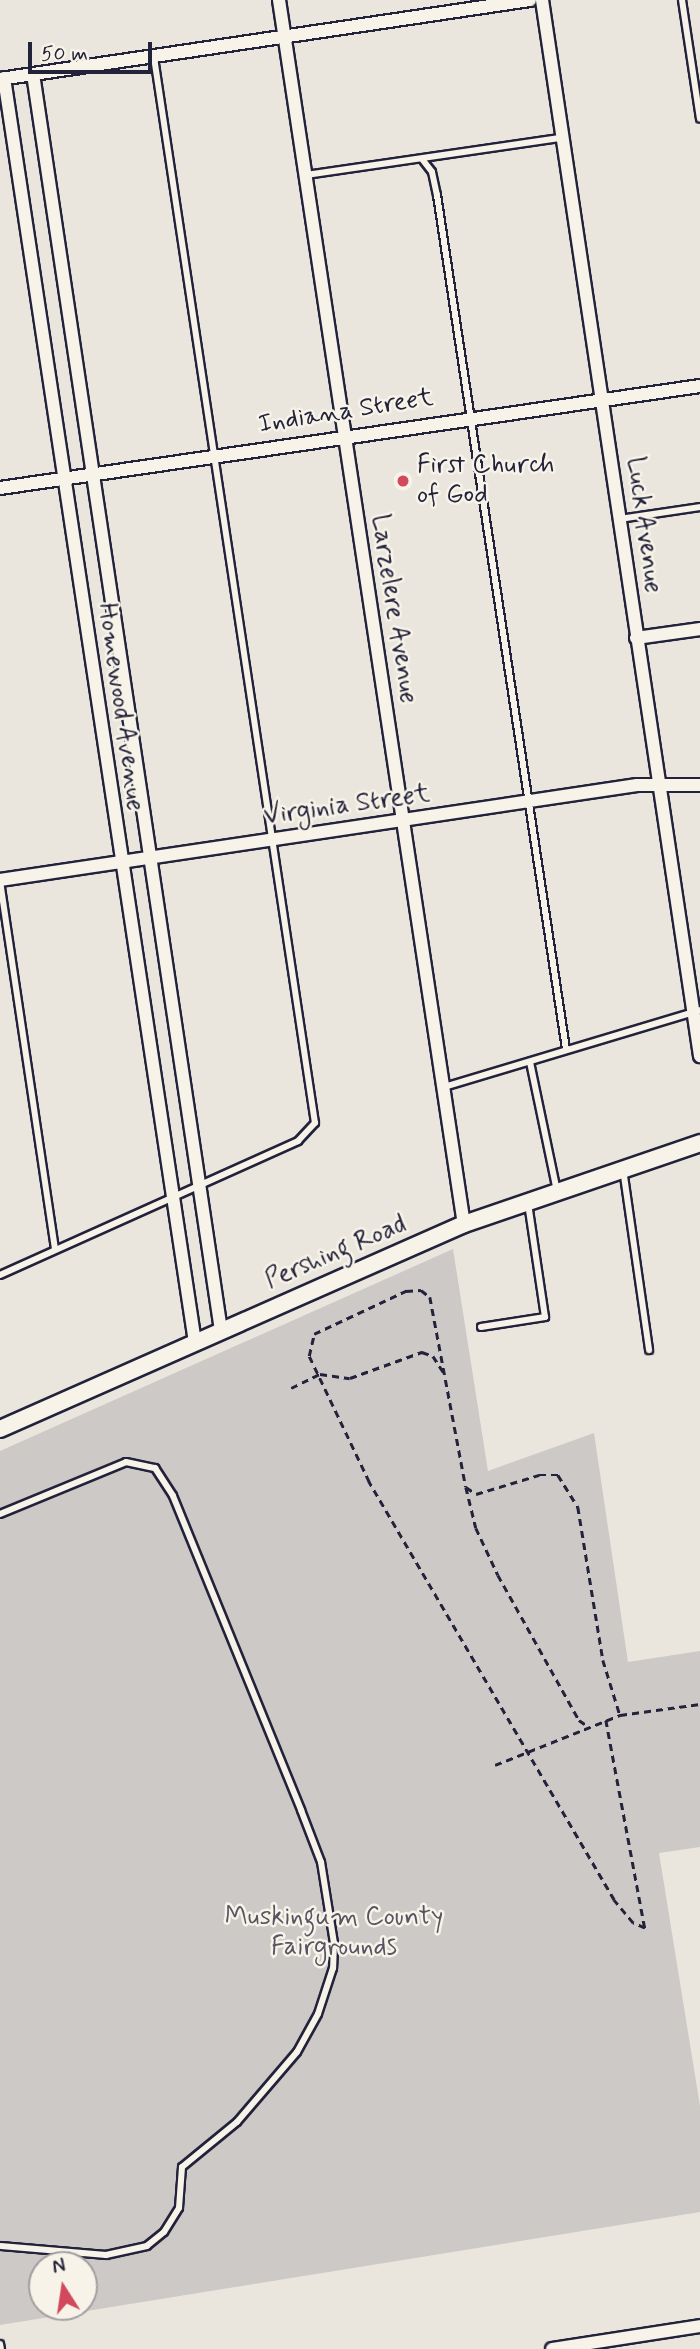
<!DOCTYPE html>
<style>
body{margin:0}
#map{position:relative;width:700px;height:2349px;overflow:hidden;background:#eae6de;font-family:Mynerve,sans-serif}
div>[style]{position:absolute}
[style*='--x']{left:calc(var(--x)*1px);top:calc(var(--y)*1px);width:calc(var(--w)*1px);rotate:calc(var(--a)*1deg)}
.green>*{inset:0;background:#cdc9c6}
.path>*{height:2.5px;margin-top:-1.25px;transform-origin:0;background:repeating-linear-gradient(90deg,#22223b 0 7px,transparent 0 12px)}
.roads{filter:drop-shadow(2px 0 #22223b) drop-shadow(-2px 0 #22223b) drop-shadow(0 2px #22223b) drop-shadow(0 -2px #22223b)}
.service>*{height:6px;margin:-3px;padding:0 3px;transform-origin:3px;border-radius:3px;background:#f7f3e8}
.minor>*{height:12px;margin:-6px;padding:0 6px;transform-origin:6px;border-radius:6px;background:#f7f3e8}
.tertiary>*{height:16px;margin:-8px;padding:0 8px;transform-origin:8px;border-radius:8px;background:#f7f3e8}
.dots>*{width:19px;height:19px;translate:-50% -50%;box-sizing:border-box;border:4px solid #f7f3e8;border-radius:50%}
span{translate:-50% -50%;white-space:nowrap;text-align:center;line-height:1.15;-webkit-text-stroke:5px #f7f3e8;paint-order:stroke}
.street-label{font-size:26px;color:#22223b}
.poi-label{font-size:26px;color:#22223b}
.left{translate:0 -50%;text-align:left}
.park-label{font-size:26px;color:#555465}
.north{position:absolute;left:28px;top:2251px;width:70px;height:70px;box-sizing:border-box;background:#f7f3e8;border:2px solid #a29fa3;border-radius:50%;rotate:348deg;font-size:19px;font-weight:700;line-height:28px;text-align:center;color:#22223b}
.north::after{content:'';display:block;margin:auto;width:24px;height:32px;background:#d1495b;clip-path:polygon(50% 0,100% 100%,50% 72%,0 100%)}
.scale{position:absolute;left:28px;top:42px;width:124px;height:32px;box-sizing:border-box;border:4px solid #22223b;border-top:0;padding-left:9px;font-size:21px;line-height:24px;white-space:nowrap;color:#22223b;-webkit-text-stroke:5px #f7f3e8;paint-order:stroke}
</style>
<div id="map">
<div class="green">
<i style="clip-path:polygon(evenodd,453px 1249px,488px 1471px,594px 1433px,628px 1662px,700px 1651px,700px 1847px,659px 1853px,700px 2106px,700px 2212px,0 2325px,0 1451px,453px 1249px,42px 2265px,84px 2265px,84px 2307px,42px 2307px,42px 2265px)"></i>
</div>
<div class="path">
<i style="--x:291;--y:1388;--w:32;--a:-26"></i>
<i style="--x:320;--y:1374;--w:30;--a:8"></i>
<i style="--x:350;--y:1378;--w:77;--a:-19.9"></i>
<i style="--x:422;--y:1352;--w:12;--a:20"></i>
<i style="--x:433;--y:1356;--w:20;--a:57"></i>
<i style="--x:466;--y:1487;--w:42;--a:76.3"></i>
<i style="--x:476;--y:1528;--w:52;--a:64.9"></i>
<i style="--x:498;--y:1575;--w:166;--a:60.8"></i>
<i style="--x:579;--y:1720;--w:12;--a:35"></i>
<i style="--x:606;--y:1720;--w:212;--a:79.4"></i>
<i style="--x:645;--y:1928;--w:13;--a:-157"></i>
<i style="--x:633;--y:1923;--w:30;--a:-130"></i>
<i style="--x:614;--y:1900;--w:485;--a:-120.4"></i>
<i style="--x:369;--y:1482;--w:140;--a:-115.5"></i>
<i style="--x:309;--y:1356;--w:23;--a:-77"></i>
<i style="--x:314;--y:1334;--w:102;--a:-25.1"></i>
<i style="--x:406;--y:1291;--w:15;--a:-4"></i>
<i style="--x:421;--y:1290;--w:11;--a:38"></i>
<i style="--x:430;--y:1297;--w:193;--a:79.3"></i>
<i style="--x:466;--y:1487;--w:12;--a:35"></i>
<i style="--x:476;--y:1494;--w:66;--a:-16.8"></i>
<i style="--x:539;--y:1475;--w:19;--a:0"></i>
<i style="--x:558;--y:1475;--w:38;--a:58"></i>
<i style="--x:578;--y:1507;--w:155;--a:80.7"></i>
<i style="--x:603;--y:1660;--w:58;--a:72.8"></i>
<i style="--x:495;--y:1765;--w:135;--a:-21.8"></i>
<i style="--x:620;--y:1715;--w:81;--a:-7.8"></i>
</div>
<div class="roads">
<div class="service">
<i style="--x:682;--y:0;--w:120;--a:81.4"></i>
<i style="--x:422;--y:159;--w:16;--a:52"></i>
<i style="--x:432;--y:172;--w:24;--a:78"></i>
<i style="--x:437;--y:195;--w:864;--a:81.41"></i>
<i style="--x:306;--y:175;--w:258;--a:-8.3"></i>
<i style="--x:619;--y:519;--w:82;--a:-8.4"></i>
<i style="--x:0;--y:881;--w:372;--a:81.5"></i>
<i style="--x:530;--y:1062;--w:132;--a:78.2"></i>
<i style="--x:444;--y:1087;--w:267;--a:-16.7"></i>
<i style="--x:623;--y:1169;--w:183;--a:81.8"></i>
<i style="--x:0;--y:1275;--w:327;--a:-24.2"></i>
<i style="--x:298;--y:1141;--w:25;--a:-47"></i>
<i style="--x:315;--y:1123;--w:1078;--a:-98.59"></i>
<i style="--x:481;--y:1327;--w:65;--a:-8.9"></i>
<i style="--x:545;--y:1317;--w:115;--a:-98.5"></i>
<i style="--x:0;--y:1514;--w:136;--a:-22.4"></i>
<i style="--x:126;--y:1462;--w:30;--a:12"></i>
<i style="--x:155;--y:1468;--w:33;--a:57"></i>
<i style="--x:173;--y:1496;--w:339;--a:67.8"></i>
<i style="--x:301;--y:1810;--w:56;--a:69"></i>
<i style="--x:321;--y:1862;--w:82;--a:80.9"></i>
<i style="--x:334;--y:1943;--w:25;--a:92"></i>
<i style="--x:333;--y:1968;--w:48;--a:108.1"></i>
<i style="--x:318;--y:2014;--w:43;--a:118.9"></i>
<i style="--x:297;--y:2052;--w:92;--a:130.6"></i>
<i style="--x:237;--y:2122;--w:71;--a:140.7"></i>
<i style="--x:182;--y:2167;--w:41;--a:94.2"></i>
<i style="--x:179;--y:2208;--w:28;--a:122"></i>
<i style="--x:164;--y:2232;--w:22;--a:141"></i>
<i style="--x:147;--y:2246;--w:42;--a:167.6"></i>
<i style="--x:106;--y:2255;--w:106;--a:-175.1"></i>
<i style="--x:0;--y:2344;--w:5;--a:79"></i>
</div>
<div class="minor">
<i style="--x:279;--y:0;--w:1238;--a:81.41"></i>
<i style="--x:542;--y:0;--w:1068;--a:81.49"></i>
<i style="--x:33;--y:74;--w:1270;--a:81.49"></i>
<i style="--x:4;--y:78;--w:1278;--a:81.41"></i>
<i style="--x:0;--y:79;--w:536;--a:-8.48"></i>
<i style="--x:0;--y:488;--w:707;--a:-8.29"></i>
<i style="--x:636;--y:638;--w:65;--a:-8"></i>
<i style="--x:0;--y:880;--w:644;--a:-8.48"></i>
<i style="--x:637;--y:785;--w:63;--a:0"></i>
<i style="--x:552;--y:2349;--w:150;--a:-8.8"></i>
</div>
<div class="tertiary">
<i style="--x:0;--y:1429;--w:507;--a:-23.84"></i>
<i style="--x:464;--y:1224;--w:250;--a:-18.9"></i>
</div>
</div>
<div class="dots">
<i style="left:403px;top:481px;background:#d1495b"></i>
</div>
<div class="street-label">
<span style="left:346px;top:412px;rotate:-9deg">Indiana Street</span>
<span style="left:643px;top:525px;rotate:82deg">Luck Avenue</span>
<span style="left:393px;top:609px;rotate:81deg">Larzelere Avenue</span>
<span style="left:120px;top:707px;rotate:82deg">Homewood Avenue</span>
<span style="left:347px;top:806px;rotate:-8deg">Virginia Street</span>
<span style="left:336px;top:1253px;rotate:-23deg">Pershing Road</span>
</div>
<div class="poi-label">
<span class="left" style="left:417px;top:481px">First Church<br>of God</span>
</div>
<div class="park-label">
<span style="left:334px;top:1933px">Muskingum County<br>Fairgrounds</span>
</div>
<div class="north">N</div>
<div class="scale">50 m</div>
</div>
